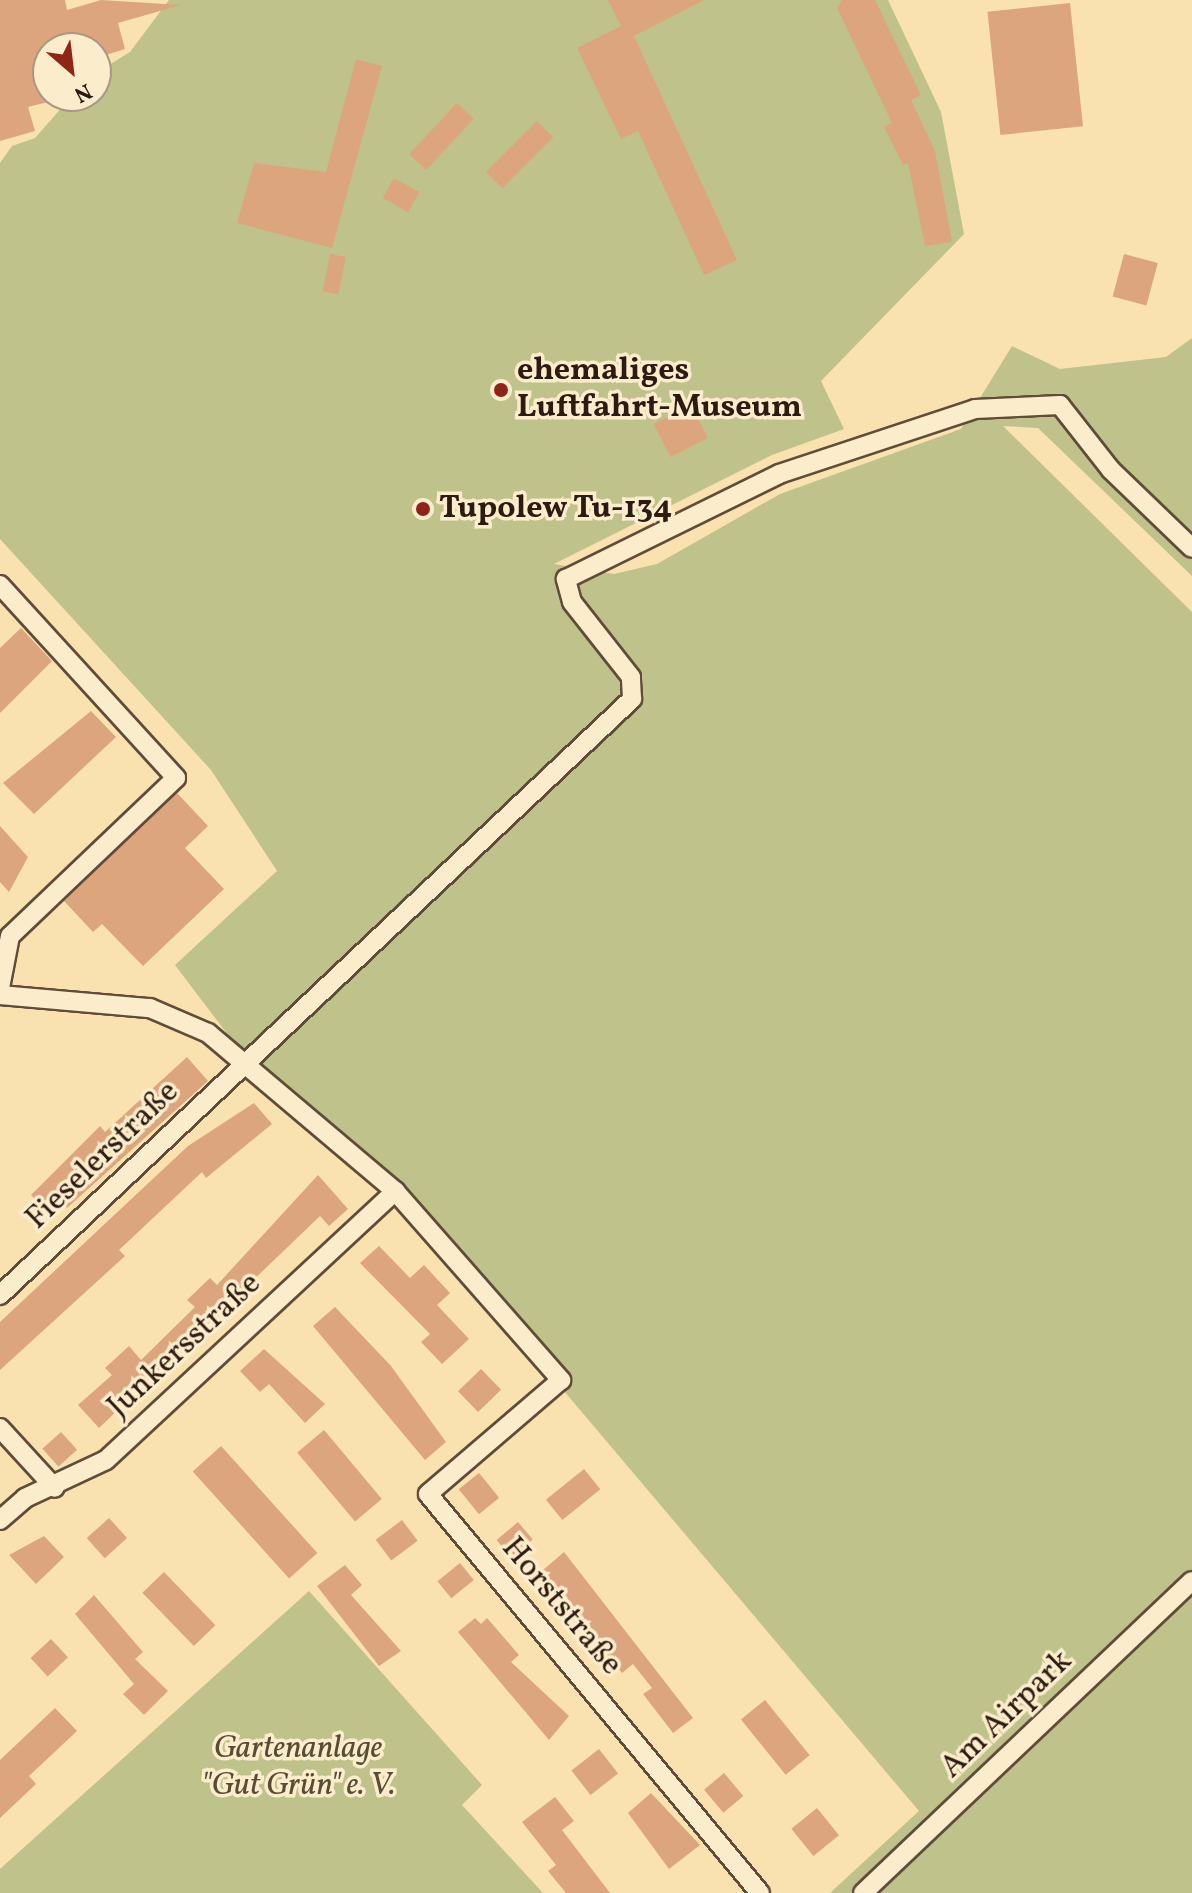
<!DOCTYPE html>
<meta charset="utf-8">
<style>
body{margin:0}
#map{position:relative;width:1192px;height:1893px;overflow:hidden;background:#f9e1b0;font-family:Vollkorn,serif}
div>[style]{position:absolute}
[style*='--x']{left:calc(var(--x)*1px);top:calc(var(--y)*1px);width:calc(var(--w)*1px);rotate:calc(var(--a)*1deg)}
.green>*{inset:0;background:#bfc28a}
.building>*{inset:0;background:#dda57e;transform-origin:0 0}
.roads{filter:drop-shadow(2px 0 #604c39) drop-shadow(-2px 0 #604c39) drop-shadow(0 2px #604c39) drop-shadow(0 -2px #604c39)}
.minor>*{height:18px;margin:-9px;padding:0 9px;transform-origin:9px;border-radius:9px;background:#fbeccc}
.dots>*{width:22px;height:22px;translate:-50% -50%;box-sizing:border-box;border:4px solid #fbeccc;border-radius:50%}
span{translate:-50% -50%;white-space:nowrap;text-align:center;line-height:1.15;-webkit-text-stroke:7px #fbeccc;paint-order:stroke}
.poi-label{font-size:32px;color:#2d1a11;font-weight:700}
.left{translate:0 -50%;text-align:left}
.street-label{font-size:32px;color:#2d1a11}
.park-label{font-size:32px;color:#594c35;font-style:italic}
.north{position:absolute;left:32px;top:32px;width:80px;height:80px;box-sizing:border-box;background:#fbeccc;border:2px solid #a99881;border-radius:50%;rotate:152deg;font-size:22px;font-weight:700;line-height:32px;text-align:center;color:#2d1a11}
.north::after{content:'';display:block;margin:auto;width:28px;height:36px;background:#8f2418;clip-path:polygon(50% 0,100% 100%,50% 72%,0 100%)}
</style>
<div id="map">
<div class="green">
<i style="clip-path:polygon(169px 0,888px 0,941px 112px,964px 234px,821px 381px,844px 429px,772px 455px,554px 564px,614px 574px,657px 564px,780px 494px,961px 429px,1012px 346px,1060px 369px,1166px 357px,1192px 338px,1192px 576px,1038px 428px,1003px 426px,1192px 612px,1192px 1893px,830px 1893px,919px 1811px,395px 1191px,247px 1060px,175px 965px,277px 871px,211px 770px,0 539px,0 163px,12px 146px,35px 138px,72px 96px,96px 96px,96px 73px,130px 52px)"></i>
<i style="clip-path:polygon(309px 1591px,482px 1785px,462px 1805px,543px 1893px,0 1893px,0 1869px)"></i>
</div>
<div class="building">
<i style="clip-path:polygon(0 0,65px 0,67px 10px,101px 0,181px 5px,118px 23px,125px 49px,96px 58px,96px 48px,48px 48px,48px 102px,28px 107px,35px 131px,0 141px)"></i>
<i style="clip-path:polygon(608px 0,704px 0,634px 36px,737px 260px,704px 275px,638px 131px,621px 139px,577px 48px,621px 26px)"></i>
<i style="clip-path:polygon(842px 0,875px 0,921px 95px,911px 100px,935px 151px,952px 242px,925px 246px,908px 163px,903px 165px,884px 127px,892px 123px,837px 8px)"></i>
<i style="left:1070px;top:3px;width:124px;height:83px;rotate:84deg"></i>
<i style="clip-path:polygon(356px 59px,382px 66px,332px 248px,237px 223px,254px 163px,326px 172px)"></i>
<i style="left:457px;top:103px;width:23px;height:70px;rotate:43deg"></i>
<i style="left:537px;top:121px;width:23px;height:72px;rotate:45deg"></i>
<i style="left:394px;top:178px;width:29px;height:23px;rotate:29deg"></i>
<i style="left:330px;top:254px;width:16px;height:38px;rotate:11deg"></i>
<i style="left:1124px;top:254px;width:35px;height:44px;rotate:15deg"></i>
<i style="left:691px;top:405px;width:37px;height:42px;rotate:63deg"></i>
<i style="clip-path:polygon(21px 628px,52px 661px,0 713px,0 648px)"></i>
<i style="clip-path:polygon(91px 711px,116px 737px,34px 814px,3px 783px)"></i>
<i style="clip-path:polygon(177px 793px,208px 826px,185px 848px,224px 889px,143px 966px,102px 924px,93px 932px,64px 901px)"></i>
<i style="clip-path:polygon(0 826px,28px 857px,9px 892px,0 882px)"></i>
<i style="clip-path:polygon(187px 1057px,208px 1081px,67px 1208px,60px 1201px,48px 1212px,31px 1195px,100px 1126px,105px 1132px)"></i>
<i style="clip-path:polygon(254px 1103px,272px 1124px,206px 1178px,202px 1172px,119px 1250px,125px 1256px,0 1370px,0 1322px,188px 1146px)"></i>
<i style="clip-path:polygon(318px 1175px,348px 1209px,329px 1226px,320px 1216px,99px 1428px,78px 1405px,112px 1375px,105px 1368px,129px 1346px,141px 1360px,195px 1307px,187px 1300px,210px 1278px,217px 1285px)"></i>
<i style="clip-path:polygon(379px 1246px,410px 1278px,424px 1265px,450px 1293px,437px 1305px,469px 1339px,442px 1364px,421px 1342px,430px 1334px,360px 1263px)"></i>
<i style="clip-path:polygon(335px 1307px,391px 1366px,446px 1442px,425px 1460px,313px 1326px)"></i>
<i style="clip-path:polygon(264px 1349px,325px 1404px,305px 1423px,269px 1384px,260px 1392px,240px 1371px)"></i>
<i style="left:481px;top:1369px;width:29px;height:32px;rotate:46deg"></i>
<i style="left:324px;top:1430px;width:90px;height:35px;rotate:50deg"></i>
<i style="left:61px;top:1432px;width:24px;height:25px;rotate:48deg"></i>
<i style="left:221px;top:1446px;width:144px;height:38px;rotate:48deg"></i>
<i style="left:584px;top:1469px;width:26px;height:49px;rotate:51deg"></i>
<i style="left:479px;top:1473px;width:32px;height:26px;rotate:51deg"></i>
<i style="left:109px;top:1518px;width:27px;height:30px;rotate:48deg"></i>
<i style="left:402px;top:1520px;width:26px;height:33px;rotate:53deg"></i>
<i style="left:518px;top:1522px;width:23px;height:28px;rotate:50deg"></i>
<i style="clip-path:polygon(44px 1536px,64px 1557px,36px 1584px,9px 1555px)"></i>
<i style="clip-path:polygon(564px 1552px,693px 1718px,673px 1733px,643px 1694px,652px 1688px,633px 1664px,622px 1673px,542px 1571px)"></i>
<i style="left:460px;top:1563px;width:22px;height:29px;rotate:51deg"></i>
<i style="clip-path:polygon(345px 1565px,362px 1585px,351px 1595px,401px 1651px,379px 1666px,317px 1586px)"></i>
<i style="left:164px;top:1572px;width:74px;height:30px;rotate:46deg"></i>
<i style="clip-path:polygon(94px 1595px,143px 1652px,135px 1659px,168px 1691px,144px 1715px,123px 1694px,134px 1684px,75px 1614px)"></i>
<i style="clip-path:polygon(475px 1618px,481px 1624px,487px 1618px,519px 1655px,511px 1662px,569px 1716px,549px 1740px,458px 1632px)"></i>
<i style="left:51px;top:1639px;width:25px;height:28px;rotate:47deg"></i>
<i style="left:765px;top:1700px;width:71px;height:31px;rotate:51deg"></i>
<i style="clip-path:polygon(55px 1708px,77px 1731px,29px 1776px,36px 1784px,0 1818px,0 1760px)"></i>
<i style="left:599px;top:1749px;width:31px;height:35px;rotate:52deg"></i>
<i style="left:724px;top:1773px;width:30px;height:26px;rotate:50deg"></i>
<i style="clip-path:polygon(651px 1793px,700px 1845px,669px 1869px,628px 1813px)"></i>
<i style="clip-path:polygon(555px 1797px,574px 1821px,562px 1830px,610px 1893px,566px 1893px,548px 1871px,556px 1865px,522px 1822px)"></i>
<i style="left:817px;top:1808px;width:35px;height:33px;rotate:51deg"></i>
</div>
<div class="roads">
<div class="minor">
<i style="--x:0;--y:585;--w:261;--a:47.6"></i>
<i style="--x:176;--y:778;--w:229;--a:136.4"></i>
<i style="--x:10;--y:936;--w:53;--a:100.9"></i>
<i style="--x:0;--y:995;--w:151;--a:5"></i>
<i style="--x:150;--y:1008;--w:63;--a:23.3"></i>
<i style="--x:208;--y:1033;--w:245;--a:40.2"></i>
<i style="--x:395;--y:1191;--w:252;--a:48.7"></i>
<i style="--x:561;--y:1380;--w:175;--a:139.4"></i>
<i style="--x:428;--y:1494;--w:519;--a:50.24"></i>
<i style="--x:0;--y:1295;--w:869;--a:-43.32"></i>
<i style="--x:632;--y:699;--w:22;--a:-93"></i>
<i style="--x:631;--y:677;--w:95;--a:-128.2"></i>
<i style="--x:572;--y:602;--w:24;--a:-105"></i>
<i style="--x:566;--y:579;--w:237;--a:-26.2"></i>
<i style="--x:779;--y:474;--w:206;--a:-18.3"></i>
<i style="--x:975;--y:409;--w:85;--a:-2.7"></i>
<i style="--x:1060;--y:405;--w:83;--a:51.9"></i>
<i style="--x:1111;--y:470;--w:112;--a:43.9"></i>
<i style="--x:0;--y:1428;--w:81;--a:47.5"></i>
<i style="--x:0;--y:1520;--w:33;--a:-41"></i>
<i style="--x:25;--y:1498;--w:89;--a:-25.1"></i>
<i style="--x:106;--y:1460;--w:395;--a:-42.9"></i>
<i style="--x:863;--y:1893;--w:453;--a:-43.5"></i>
</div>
</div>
<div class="dots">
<i style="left:501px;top:390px;background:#8f2418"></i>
<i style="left:423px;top:509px;background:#8f2418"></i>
</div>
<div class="poi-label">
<span class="left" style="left:517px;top:390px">ehemaliges<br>Luftfahrt-Museum</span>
<span class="left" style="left:439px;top:509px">Tupolew Tu-134</span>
</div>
<div class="street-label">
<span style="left:103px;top:1156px;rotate:-44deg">Fieselerstraße</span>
<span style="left:185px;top:1346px;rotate:-43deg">Junkersstraße</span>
<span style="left:561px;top:1607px;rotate:50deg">Horststraße</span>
<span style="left:1007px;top:1715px;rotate:-44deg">Am Airpark</span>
</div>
<div class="park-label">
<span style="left:298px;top:1768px">Gartenanlage<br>"Gut Grün" e. V.</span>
</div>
<div class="north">N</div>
</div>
